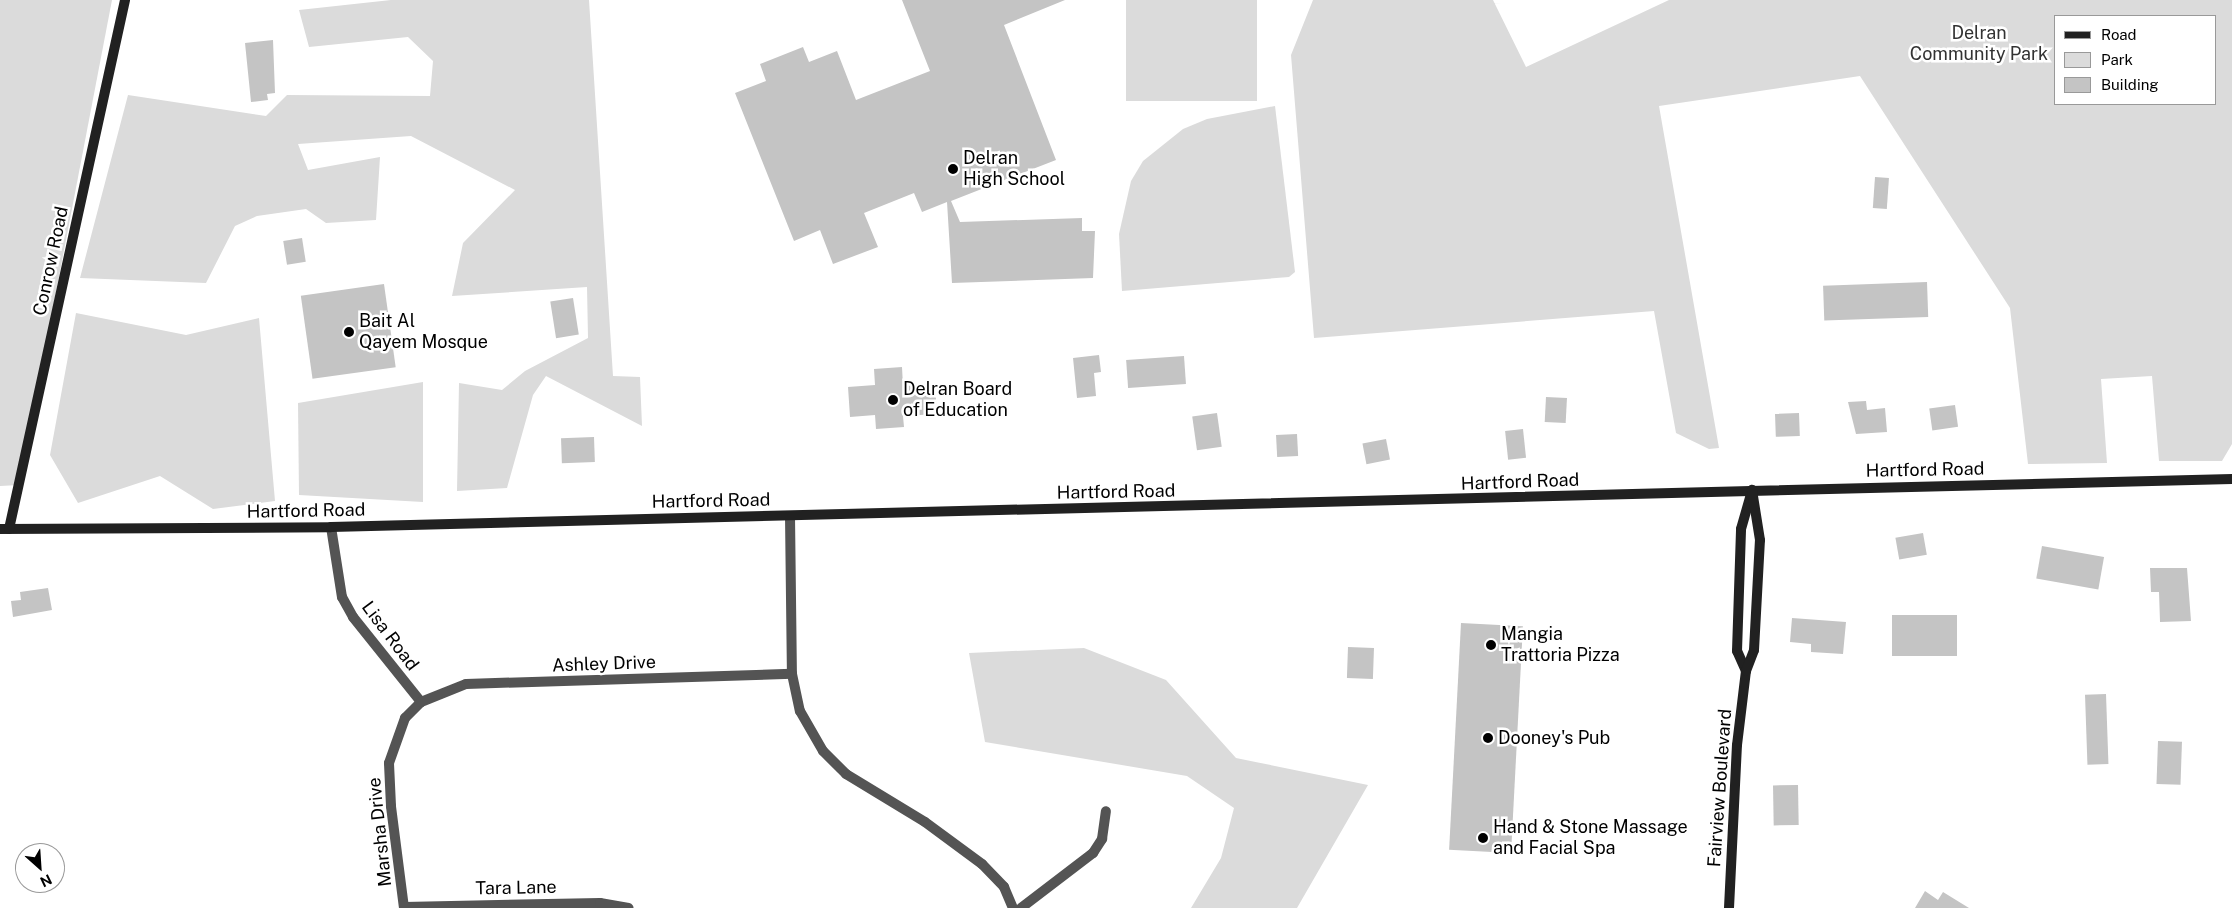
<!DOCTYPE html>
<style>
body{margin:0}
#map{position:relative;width:2232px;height:908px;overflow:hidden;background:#fff;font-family:"Public Sans",sans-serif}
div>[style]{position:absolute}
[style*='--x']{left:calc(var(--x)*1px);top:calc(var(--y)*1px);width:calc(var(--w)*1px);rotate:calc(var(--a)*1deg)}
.green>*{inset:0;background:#dbdbdb;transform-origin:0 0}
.building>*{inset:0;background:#c4c4c4;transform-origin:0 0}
.street>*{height:10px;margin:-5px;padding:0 5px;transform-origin:5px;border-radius:5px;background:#545454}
.secondary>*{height:10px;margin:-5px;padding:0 5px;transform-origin:5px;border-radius:5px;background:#212121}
.dots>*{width:14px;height:14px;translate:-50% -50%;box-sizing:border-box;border:2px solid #fff;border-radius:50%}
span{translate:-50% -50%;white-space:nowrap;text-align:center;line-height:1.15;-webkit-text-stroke:5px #fff;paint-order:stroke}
.park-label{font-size:18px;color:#323232}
.poi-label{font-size:18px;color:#000}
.left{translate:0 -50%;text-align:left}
.street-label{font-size:18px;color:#000}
.legend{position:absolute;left:2054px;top:15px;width:162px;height:90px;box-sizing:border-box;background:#fff;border:1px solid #999;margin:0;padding:6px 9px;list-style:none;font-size:15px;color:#000}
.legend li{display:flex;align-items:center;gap:10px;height:25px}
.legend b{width:25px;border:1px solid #999}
.north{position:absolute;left:15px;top:843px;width:50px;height:50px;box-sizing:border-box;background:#fff;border:1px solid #999;border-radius:50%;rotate:154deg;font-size:14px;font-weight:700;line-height:20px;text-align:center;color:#000}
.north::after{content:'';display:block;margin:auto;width:18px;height:22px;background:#000;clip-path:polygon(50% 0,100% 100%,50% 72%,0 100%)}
</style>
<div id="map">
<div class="green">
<i style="clip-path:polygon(0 0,112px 0,19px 485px,0 486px)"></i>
<i style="clip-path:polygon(391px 0,589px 0,613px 376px,640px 377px,642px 426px,546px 376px,533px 395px,507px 488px,457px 491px,459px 383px,502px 390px,525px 371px,588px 338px,587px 287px,452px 296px,463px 243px,515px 190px,411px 136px,298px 144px,308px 170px,380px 157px,376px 220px,326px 223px,306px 209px,257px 216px,235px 226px,206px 283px,80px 278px,128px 95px,266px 116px,287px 95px,430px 96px,433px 61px,408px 37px,309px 47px,299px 10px)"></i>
<i style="left:1126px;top:0;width:131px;height:101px"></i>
<i style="clip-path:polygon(evenodd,1313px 0,1493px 0,1526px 67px,1669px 0,2232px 0,2232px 444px,2222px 461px,2159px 461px,2152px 376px,2101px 379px,2107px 463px,2028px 464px,2010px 308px,1860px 76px,1659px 106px,1719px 448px,1709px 449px,1676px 433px,1654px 311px,1314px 338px,1291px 55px,1313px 0,2056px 16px,2216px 16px,2216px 104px,2056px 104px,2056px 16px)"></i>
<i style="clip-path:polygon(1275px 106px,1295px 272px,1289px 277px,1122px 291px,1119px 234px,1131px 181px,1143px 161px,1183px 129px,1207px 119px)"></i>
<i style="clip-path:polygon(76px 313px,186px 335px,259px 318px,275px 501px,213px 509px,160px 476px,78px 503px,50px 455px)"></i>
<i style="clip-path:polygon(423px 382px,423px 502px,299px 495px,298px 403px)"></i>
<i style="clip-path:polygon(1084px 648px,1166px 680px,1236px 758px,1368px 785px,1297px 908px,1191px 908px,1221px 858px,1234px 808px,1187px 776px,985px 742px,969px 653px)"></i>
</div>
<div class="building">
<i style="clip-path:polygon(902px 0,1065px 0,1004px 25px,1056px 160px,951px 201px,960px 222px,1082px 218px,1082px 231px,1095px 231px,1093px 278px,952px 283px,947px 202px,922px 212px,914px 193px,864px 213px,878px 247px,833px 264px,820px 230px,794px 241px,735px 93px,766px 81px,760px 64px,803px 47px,809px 62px,837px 51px,856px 100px,930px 71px)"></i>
<i style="clip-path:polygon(273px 40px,275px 93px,267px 94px,268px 100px,251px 102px,245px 43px)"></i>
<i style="left:1875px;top:177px;width:14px;height:31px;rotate:4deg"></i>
<i style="left:302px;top:238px;width:24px;height:19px;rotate:81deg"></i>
<i style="left:1927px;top:282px;width:35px;height:104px;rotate:88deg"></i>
<i style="left:384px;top:284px;width:84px;height:84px;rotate:82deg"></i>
<i style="left:573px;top:298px;width:37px;height:23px;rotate:81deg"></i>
<i style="clip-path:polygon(1099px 355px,1101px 372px,1094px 373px,1096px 396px,1077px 398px,1073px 358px)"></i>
<i style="left:1184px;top:356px;width:28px;height:58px;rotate:86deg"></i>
<i style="clip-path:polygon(902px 367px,903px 386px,935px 384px,937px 414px,903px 416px,904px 427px,876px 429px,875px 415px,850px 417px,848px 387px,875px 385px,874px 369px)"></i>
<i style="left:1546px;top:397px;width:21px;height:25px;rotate:3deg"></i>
<i style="clip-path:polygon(1866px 401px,1867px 410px,1885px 408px,1887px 432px,1856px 434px,1848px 402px)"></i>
<i style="left:1955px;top:405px;width:22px;height:26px;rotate:82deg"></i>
<i style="left:1217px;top:413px;width:34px;height:25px;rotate:82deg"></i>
<i style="left:1799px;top:413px;width:23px;height:24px;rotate:88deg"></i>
<i style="left:1523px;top:429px;width:29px;height:18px;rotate:84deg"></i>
<i style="left:1297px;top:434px;width:22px;height:21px;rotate:87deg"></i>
<i style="left:594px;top:437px;width:25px;height:33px;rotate:88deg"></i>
<i style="left:1386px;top:439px;width:21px;height:24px;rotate:79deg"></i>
<i style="left:1923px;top:533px;width:22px;height:28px;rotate:80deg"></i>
<i style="left:2042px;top:546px;width:63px;height:33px;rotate:10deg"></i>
<i style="clip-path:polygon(2150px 568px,2187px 568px,2191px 621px,2160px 622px,2159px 592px,2151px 592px)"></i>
<i style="clip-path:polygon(48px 588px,52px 610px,13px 617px,11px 601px,21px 600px,20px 592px)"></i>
<i style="left:1892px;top:615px;width:65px;height:41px"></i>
<i style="clip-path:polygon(1792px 618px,1846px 622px,1843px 654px,1811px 652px,1811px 644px,1790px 642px)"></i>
<i style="left:1461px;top:623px;width:62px;height:227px;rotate:3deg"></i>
<i style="left:1348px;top:647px;width:26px;height:31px;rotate:2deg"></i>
<i style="left:2106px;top:694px;width:70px;height:21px;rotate:88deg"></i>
<i style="left:2158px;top:741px;width:24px;height:43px;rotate:2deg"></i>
<i style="left:1798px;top:785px;width:40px;height:25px;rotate:89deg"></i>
<i style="clip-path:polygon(1925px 891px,1938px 900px,1943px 892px,1969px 908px,1915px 908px)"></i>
</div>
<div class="street">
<i style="--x:790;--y:516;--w:158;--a:89.3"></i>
<i style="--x:792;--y:674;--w:38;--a:78"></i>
<i style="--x:800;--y:711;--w:46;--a:60.1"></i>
<i style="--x:823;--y:751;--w:33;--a:45"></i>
<i style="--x:846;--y:774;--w:92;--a:31.3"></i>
<i style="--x:925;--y:822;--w:71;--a:36.4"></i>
<i style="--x:982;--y:864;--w:32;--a:46"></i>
<i style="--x:1004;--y:887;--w:23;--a:67"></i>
<i style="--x:331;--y:527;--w:71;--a:81.1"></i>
<i style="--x:342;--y:597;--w:23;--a:61"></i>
<i style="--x:353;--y:617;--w:109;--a:51.3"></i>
<i style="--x:404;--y:907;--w:196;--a:-1.2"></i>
<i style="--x:600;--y:903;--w:29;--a:10"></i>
<i style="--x:404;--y:908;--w:103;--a:-97.3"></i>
<i style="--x:391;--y:806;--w:43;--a:-92.7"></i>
<i style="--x:389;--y:763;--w:48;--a:-70.4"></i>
<i style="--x:405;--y:718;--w:23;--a:-45"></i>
<i style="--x:421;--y:702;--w:48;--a:-21.8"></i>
<i style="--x:466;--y:684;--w:326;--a:-1.8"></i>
<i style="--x:1021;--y:908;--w:91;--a:-37.4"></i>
<i style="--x:1093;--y:853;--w:17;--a:-57"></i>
<i style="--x:1102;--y:839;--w:28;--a:-82"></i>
</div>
<div class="secondary">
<i style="--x:0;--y:529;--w:331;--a:-0.3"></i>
<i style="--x:331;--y:527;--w:1902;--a:-1.45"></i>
<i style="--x:9;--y:529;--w:542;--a:-77.63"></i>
<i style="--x:1746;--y:671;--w:22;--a:-114"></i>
<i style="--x:1737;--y:651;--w:122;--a:-88.1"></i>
<i style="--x:1741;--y:529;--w:37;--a:-74"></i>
<i style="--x:1729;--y:908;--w:163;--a:-87.2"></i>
<i style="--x:1737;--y:745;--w:75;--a:-83.1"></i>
<i style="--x:1746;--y:671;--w:22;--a:-69"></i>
<i style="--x:1754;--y:650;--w:110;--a:-86.9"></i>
<i style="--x:1760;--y:540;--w:51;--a:-99.1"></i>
</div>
<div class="dots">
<i style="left:953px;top:169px;background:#000"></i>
<i style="left:349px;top:332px;background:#000"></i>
<i style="left:893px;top:400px;background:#000"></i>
<i style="left:1491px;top:645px;background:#000"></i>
<i style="left:1488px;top:738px;background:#000"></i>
<i style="left:1483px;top:838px;background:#000"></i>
</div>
<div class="park-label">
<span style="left:1979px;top:44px">Delran<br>Community Park</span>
</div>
<div class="poi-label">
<span class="left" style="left:963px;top:169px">Delran<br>High School</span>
<span class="left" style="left:359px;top:332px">Bait Al<br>Qayem Mosque</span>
<span class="left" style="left:903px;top:400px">Delran Board<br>of Education</span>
<span class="left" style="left:1501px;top:645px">Mangia<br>Trattoria Pizza</span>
<span class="left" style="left:1498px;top:738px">Dooney's Pub</span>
<span class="left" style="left:1493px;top:838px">Hand &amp; Stone Massage<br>and Facial Spa</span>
</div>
<div class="street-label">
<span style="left:51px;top:261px;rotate:-78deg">Conrow Road</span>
<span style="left:1925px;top:470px;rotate:-1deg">Hartford Road</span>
<span style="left:1520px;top:482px;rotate:-2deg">Hartford Road</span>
<span style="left:1116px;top:492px;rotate:-1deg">Hartford Road</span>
<span style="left:711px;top:501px;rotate:-1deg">Hartford Road</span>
<span style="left:306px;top:511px;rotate:-1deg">Hartford Road</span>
<span style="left:390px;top:636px;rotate:53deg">Lisa Road</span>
<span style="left:604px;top:664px;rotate:-2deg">Ashley Drive</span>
<span style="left:1720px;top:788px;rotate:-86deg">Fairview Boulevard</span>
<span style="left:380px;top:832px;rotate:-96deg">Marsha Drive</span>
<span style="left:516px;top:888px;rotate:-1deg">Tara Lane</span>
</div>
<ul class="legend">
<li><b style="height:6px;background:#212121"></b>Road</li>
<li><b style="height:14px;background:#dbdbdb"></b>Park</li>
<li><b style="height:14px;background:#c4c4c4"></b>Building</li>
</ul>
<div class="north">N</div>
</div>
